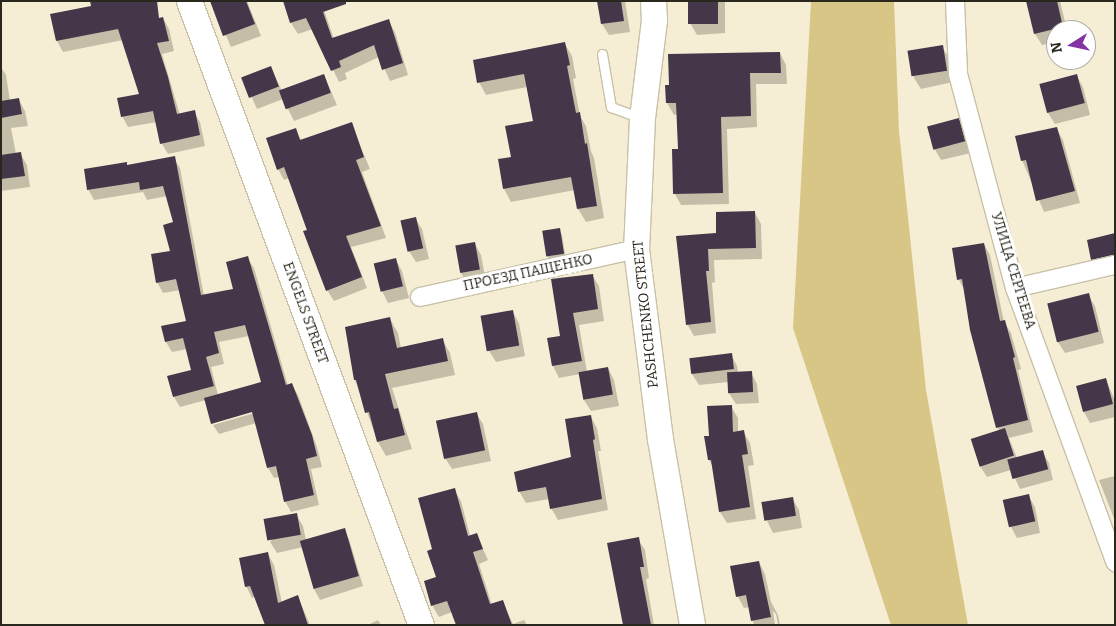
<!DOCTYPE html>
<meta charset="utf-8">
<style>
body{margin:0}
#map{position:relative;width:1116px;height:626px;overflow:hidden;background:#f6eed4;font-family:Bitter,serif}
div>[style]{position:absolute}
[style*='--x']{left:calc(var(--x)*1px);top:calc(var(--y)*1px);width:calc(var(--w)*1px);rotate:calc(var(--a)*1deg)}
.green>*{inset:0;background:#d8c686}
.shadow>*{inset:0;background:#0003}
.building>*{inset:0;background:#433749;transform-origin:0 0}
.roads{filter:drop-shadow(1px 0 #c8c1a7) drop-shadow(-1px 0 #c8c1a7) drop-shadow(0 1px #c8c1a7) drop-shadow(0 -1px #c8c1a7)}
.lane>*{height:9px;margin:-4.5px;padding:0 4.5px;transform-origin:4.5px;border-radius:4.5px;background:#fff}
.street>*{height:18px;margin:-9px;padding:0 9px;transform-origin:9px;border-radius:9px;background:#fff}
.secondary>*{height:25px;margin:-12.5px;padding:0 12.5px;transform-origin:12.5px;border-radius:12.5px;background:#fff}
span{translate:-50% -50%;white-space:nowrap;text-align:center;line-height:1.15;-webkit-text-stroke:5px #fff;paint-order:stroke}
.street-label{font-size:14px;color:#2a271d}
.frame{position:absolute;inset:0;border:2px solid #2a271d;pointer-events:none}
.north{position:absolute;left:1046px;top:20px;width:50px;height:50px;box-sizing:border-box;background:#fff;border:1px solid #aaa9a5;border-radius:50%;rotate:260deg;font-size:14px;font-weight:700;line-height:20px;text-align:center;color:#2a271d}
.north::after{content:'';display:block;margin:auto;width:18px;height:22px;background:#8333a4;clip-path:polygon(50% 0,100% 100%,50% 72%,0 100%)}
</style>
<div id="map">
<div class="green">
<i style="clip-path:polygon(811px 1px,894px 1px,899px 131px,926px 390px,968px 625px,891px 625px,793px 328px)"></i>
</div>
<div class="shadow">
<i style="clip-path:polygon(217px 1px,247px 1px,261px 36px,231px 47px,212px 3px)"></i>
<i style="clip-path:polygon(321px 1px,334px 39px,388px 21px,395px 32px,408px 75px,390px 81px,379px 57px,345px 73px,347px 79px,339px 82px,313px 29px,298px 34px,291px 23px)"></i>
<i style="clip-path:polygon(598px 1px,625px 1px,630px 32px,609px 35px,602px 24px)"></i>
<i style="clip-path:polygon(691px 1px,725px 1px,725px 33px,697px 35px,690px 23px)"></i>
<i style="clip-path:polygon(1027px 1px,1060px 1px,1067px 30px,1056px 30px,1056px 42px,1042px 45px,1035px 34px)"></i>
<i style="clip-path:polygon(52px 15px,144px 23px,163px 18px,169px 29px,174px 51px,162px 54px,180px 115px,194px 112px,200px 122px,205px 146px,168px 154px,162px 144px,157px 122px,128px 127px,122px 116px,141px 95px,123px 40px,63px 52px,57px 41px)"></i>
<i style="clip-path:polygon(565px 44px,572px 56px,576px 78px,573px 79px,580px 116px,586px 126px,591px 151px,594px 158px,604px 218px,586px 222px,578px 209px,575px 190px,511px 202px,504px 189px,499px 160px,513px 158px,534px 122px,527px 87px,486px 95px,479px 82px)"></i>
<i style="clip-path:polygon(942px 47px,949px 58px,953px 82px,921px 89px,914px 78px,909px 54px)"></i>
<i style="clip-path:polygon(780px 53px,786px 65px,787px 84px,756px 84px,757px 127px,727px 129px,729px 204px,681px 205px,675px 194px,680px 150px,678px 114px,674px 115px,667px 103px)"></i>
<i style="clip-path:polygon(1px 67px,6px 75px,10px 101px,19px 100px,25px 111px,28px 126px,11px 128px,16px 154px,20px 153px,27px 165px,30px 187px,1px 191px)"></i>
<i style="clip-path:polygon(271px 67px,282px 91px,324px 75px,337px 105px,294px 121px,283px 99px,257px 109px,243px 78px)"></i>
<i style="clip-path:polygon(1076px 75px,1083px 87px,1090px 115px,1055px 124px,1048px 113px)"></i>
<i style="clip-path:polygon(958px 119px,965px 131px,971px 153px,941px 160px,934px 148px)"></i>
<i style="clip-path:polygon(351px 124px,370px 169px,362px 172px,386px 238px,351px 247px,367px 288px,334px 301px,327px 290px,289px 178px,284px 180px,278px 169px,295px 130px,302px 141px)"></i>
<i style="clip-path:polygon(1056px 128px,1063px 140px,1080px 203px,1044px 212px,1022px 160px)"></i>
<i style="clip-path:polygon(evenodd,174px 158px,180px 168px,204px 296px,235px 290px,247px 258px,254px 268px,288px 386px,292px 385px,298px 395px,317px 447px,322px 467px,311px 469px,319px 505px,291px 512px,285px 501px,279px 477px,274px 478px,268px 468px,256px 423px,219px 434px,213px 425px,258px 412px,257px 409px,213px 422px,213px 425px,206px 400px,180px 407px,174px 397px,192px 371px,187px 349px,172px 352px,166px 342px,187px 322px,180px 290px,163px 293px,157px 282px,172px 252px,174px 223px,167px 196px,147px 200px,143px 192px,94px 200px,88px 189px,126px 163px,128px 167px,174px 158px,249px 336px,262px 383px,218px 395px,211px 367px,224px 364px,219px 342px,249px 336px)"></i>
<i style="clip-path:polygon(755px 213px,761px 224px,762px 259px,714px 260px,715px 282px,712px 283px,716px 333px,694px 336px,687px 324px,677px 237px,718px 234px)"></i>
<i style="clip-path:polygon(415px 218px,422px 229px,429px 259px,416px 262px,409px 251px,402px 221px)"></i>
<i style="clip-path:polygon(559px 230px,562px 235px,566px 259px,551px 262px,548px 257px,544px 232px)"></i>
<i style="clip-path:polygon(1115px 235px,1115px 267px,1099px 271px,1092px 259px)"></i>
<i style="clip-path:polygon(475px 244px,481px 255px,486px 282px,468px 285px,461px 273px)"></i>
<i style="clip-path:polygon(984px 244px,990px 255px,1004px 322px,1011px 333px,1021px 369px,1018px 370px,1033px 432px,1009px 438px,1017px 458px,1042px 451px,1049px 463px,1053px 480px,1020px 489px,1011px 470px,987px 477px,980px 466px,972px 440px,999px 431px,965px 291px,959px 280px)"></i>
<i style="clip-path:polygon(396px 260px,402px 271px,409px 298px,388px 303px,382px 291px)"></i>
<i style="clip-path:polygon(592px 275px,599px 286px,604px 321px,579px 325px,587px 372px,608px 368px,614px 380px,619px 406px,591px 411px,584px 400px,580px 374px,559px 378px,553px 366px,548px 339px,561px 337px,552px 280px)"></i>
<i style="clip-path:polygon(1088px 295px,1095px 306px,1104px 343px,1065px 353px,1058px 342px,1049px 305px)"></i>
<i style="clip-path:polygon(512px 311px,519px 323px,525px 356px,496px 362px,489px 351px)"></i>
<i style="clip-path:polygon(390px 319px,398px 333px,401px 348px,442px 339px,450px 353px,455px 375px,392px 388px,412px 449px,386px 456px,378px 442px,355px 380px)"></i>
<i style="clip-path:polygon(731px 354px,737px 366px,738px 373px,751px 372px,757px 384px,759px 403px,736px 404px,729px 393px,728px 382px,699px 385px,692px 374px)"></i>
<i style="clip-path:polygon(1106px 379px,1115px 401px,1115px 417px,1090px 423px,1084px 412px)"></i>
<i style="clip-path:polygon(731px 406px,738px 418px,738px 432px,743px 431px,750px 443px,754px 465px,748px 466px,756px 519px,727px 523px,720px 512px,713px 467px,709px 460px,710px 437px)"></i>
<i style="clip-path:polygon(476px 413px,483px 424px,491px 461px,452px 469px,445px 458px)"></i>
<i style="clip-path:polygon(591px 417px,597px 428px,601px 451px,598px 451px,608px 510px,558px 520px,551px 508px,549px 499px,526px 503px,519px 491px,572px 458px)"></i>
<i style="clip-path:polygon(1115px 476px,1115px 521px,1099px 480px)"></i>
<i style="clip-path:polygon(454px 490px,461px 501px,470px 536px,476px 534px,488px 560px,479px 564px,492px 605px,502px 601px,513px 624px,524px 620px,527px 625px,457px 625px,452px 612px,439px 617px,432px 605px,438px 578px,434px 550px)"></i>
<i style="clip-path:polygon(1028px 495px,1035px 507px,1040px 533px,1017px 538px,1011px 527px)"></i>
<i style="clip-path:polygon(792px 498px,799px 510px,802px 528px,773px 533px,767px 521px)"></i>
<i style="clip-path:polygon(296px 514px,303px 526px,306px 540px,344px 530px,349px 539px,363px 586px,320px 600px,315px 591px,303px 547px,277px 553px,270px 542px)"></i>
<i style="clip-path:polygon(638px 539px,645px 550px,649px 578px,646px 579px,654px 625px,624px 625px)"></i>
<i style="clip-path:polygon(268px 554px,274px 565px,282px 603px,298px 597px,310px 625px,266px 625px,256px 597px,252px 598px,246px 586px)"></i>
<i style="clip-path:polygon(759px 562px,765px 574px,771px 602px,778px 615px,780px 625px,778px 625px,776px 614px,773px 611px,775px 625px,754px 625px,750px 607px,744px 608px,738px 597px,732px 567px)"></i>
<i style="clip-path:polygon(378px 620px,381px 625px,368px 625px)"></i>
</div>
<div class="building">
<i style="clip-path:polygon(90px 1px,157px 1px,159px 18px,163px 17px,169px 41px,157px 43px,168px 77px,177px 114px,195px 110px,200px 135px,160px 144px,153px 111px,121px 117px,117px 98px,139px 94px,118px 29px,56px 41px,50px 14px,91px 6px)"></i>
<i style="clip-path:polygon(210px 1px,246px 1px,255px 24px,223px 36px)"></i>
<i style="clip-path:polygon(283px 1px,346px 1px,346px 4px,323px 12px,332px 38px,389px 19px,403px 63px,382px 70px,374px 45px,339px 61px,341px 67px,331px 71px,306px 18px,290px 23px)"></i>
<i style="clip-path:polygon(597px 1px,621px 1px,624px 21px,601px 24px)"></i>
<i style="left:688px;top:1px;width:30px;height:23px"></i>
<i style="clip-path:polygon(1026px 1px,1057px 1px,1063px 27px,1034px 34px)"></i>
<i style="clip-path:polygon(565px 42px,570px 65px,567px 66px,576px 113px,580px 112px,585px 144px,587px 143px,597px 206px,577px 209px,571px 177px,503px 189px,498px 159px,511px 157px,505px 126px,533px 121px,524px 74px,477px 83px,473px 60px)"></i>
<i style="left:943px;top:45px;width:26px;height:36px;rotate:81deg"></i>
<i style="clip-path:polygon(780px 52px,781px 73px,750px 73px,751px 116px,721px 117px,723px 193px,673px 194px,672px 149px,678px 149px,676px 103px,666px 103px,665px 85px,669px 85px,668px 54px)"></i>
<i style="left:271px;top:66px;width:22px;height:32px;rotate:69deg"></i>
<i style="left:324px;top:74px;width:20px;height:48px;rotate:70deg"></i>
<i style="left:1077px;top:74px;width:30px;height:39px;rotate:75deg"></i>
<i style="clip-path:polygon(19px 98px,22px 114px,1px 118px,1px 101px)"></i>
<i style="left:959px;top:118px;width:24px;height:33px;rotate:75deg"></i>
<i style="clip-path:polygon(352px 122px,364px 157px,356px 160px,381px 226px,346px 236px,362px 277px,326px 291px,303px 231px,307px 230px,284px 167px,277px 170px,266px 138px,296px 128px,300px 140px)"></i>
<i style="clip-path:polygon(1057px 127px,1075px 191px,1036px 201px,1026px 160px,1021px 161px,1015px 136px)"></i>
<i style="clip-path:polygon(21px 152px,25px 176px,1px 179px,1px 155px)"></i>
<i style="clip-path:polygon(175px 156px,201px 295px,233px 289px,226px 262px,248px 256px,286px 385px,292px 383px,312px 435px,317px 456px,306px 459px,314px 495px,284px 502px,276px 466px,267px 468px,252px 412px,211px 424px,204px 398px,261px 382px,245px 325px,214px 332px,219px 353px,206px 357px,214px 386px,173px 397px,167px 376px,191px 370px,183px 338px,165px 342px,161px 326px,186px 321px,176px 279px,156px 283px,151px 254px,170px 251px,163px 225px,173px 222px,163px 186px,140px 190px,139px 182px,87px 190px,84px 169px,127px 162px,127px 165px)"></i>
<i style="clip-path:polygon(755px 211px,756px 248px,708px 249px,709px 271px,706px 271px,711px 322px,686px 325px,676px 236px,716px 233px,716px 212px)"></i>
<i style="left:416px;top:217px;width:32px;height:16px;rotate:77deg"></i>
<i style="left:560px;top:228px;width:26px;height:18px;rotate:81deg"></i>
<i style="clip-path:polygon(1115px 233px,1115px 255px,1091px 260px,1087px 240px)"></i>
<i style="left:475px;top:242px;width:28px;height:20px;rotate:80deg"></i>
<i style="clip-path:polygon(984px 243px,1000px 321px,1005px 320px,1015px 357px,1013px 358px,1028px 420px,996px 428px,970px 330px,962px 279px,957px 280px,952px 248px)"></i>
<i style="left:396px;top:258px;width:29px;height:23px;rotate:76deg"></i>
<i style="clip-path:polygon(593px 274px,598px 309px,573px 313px,582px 361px,552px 366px,547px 338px,560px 336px,551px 279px)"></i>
<i style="left:1089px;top:293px;width:40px;height:43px;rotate:76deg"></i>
<i style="left:513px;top:310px;width:36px;height:33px;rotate:80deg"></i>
<i style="clip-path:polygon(390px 317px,397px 348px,443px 338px,448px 361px,385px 374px,394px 409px,398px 408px,405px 435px,377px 442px,369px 412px,365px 413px,356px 380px,354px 380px,345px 327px)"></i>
<i style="left:732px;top:353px;width:16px;height:43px;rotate:83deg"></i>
<i style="left:608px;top:367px;width:28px;height:30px;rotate:80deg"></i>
<i style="left:752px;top:371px;width:21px;height:25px;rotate:87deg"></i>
<i style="left:1106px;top:378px;width:27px;height:31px;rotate:75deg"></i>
<i style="clip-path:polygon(732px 405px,733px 432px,744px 430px,748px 454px,742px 455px,750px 507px,719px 512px,711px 460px,708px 460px,704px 436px,709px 436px,707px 406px)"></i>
<i style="left:477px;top:412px;width:39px;height:42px;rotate:78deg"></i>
<i style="clip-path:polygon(591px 415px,595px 439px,593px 440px,602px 499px,550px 509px,546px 487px,518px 492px,514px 472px,571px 457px,565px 419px)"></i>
<i style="left:1005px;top:428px;width:29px;height:36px;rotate:72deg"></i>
<i style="left:1043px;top:450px;width:20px;height:37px;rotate:75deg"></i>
<i style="clip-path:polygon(455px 488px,468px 536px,477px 533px,483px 549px,473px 552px,490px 604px,503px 600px,512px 625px,456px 625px,447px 601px,431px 606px,424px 581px,436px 577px,427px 551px,432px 549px,418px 498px)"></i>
<i style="left:1029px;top:494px;width:28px;height:27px;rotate:77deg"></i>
<i style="left:793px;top:497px;width:19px;height:32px;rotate:81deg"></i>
<i style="left:297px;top:513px;width:22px;height:34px;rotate:80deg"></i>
<i style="left:345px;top:528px;width:50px;height:47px;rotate:74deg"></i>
<i style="clip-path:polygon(639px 537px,644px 567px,640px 567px,651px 625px,623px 625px,607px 543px)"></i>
<i style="clip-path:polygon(268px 552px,278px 603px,298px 595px,308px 625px,265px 625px,250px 586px,245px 587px,239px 558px)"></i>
<i style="clip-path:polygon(759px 561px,771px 617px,751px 621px,746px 595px,736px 597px,730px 566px)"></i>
</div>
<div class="roads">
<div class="lane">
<i style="--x:602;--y:54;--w:54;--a:80.4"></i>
<i style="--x:611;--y:107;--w:32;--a:20"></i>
</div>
<div class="street">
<i style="--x:955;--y:1;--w:73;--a:87.6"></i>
<i style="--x:958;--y:74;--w:221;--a:75.1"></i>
<i style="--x:1015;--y:288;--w:292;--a:69.9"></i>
<i style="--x:1015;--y:288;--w:103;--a:-13"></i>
<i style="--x:420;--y:297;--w:221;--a:-12.5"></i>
</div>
<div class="secondary">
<i style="--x:189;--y:1;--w:666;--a:69.61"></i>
<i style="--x:653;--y:1;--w:19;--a:87"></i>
<i style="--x:654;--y:20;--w:99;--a:97"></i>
<i style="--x:642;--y:118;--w:131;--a:92.6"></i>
<i style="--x:636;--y:249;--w:192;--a:82.8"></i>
<i style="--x:660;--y:439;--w:189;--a:80.2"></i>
</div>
</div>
<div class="street-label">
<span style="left:1013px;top:271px;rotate:73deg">УЛИЦА СЕРГЕЕВА</span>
<span style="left:528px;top:273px;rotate:-12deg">ПРОЕЗД ПАЩЕНКО</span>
<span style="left:305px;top:313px;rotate:70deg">ENGELS STREET</span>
<span style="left:646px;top:314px;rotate:-96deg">PASHCHENKO STREET</span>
</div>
<div class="frame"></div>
<div class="north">N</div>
</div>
